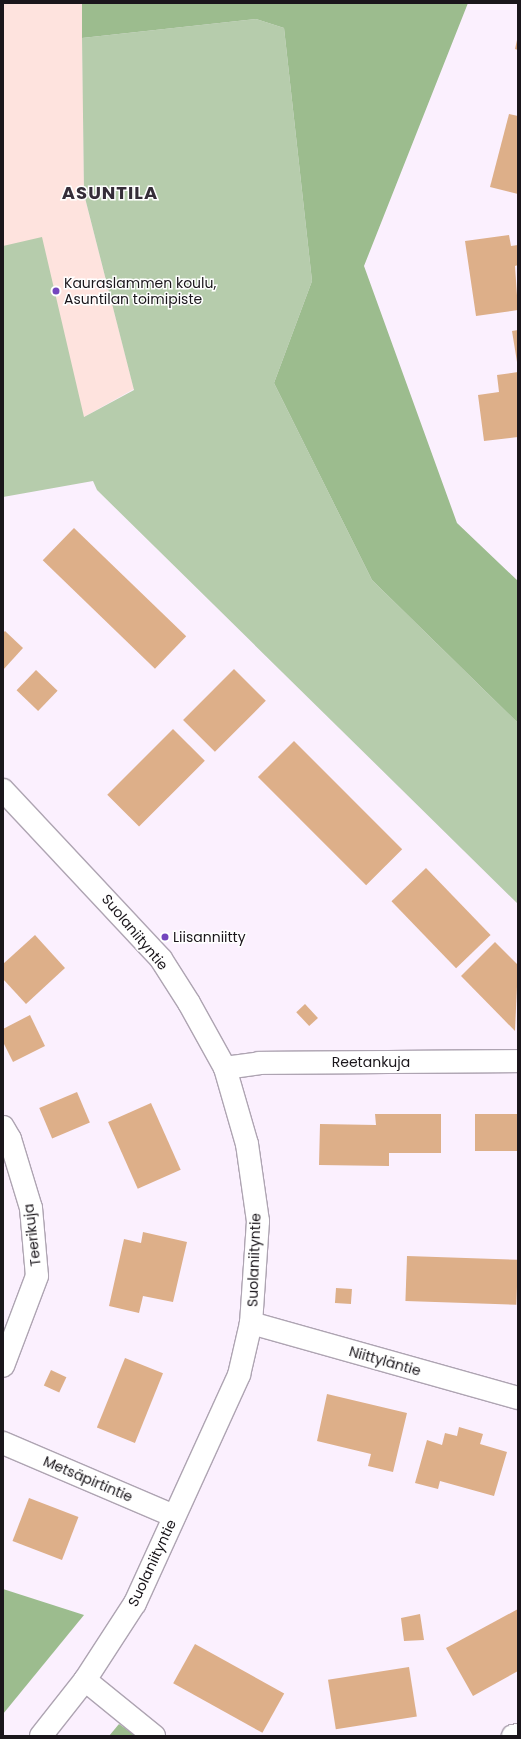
<!DOCTYPE html>
<meta charset="utf-8">
<style>
body{margin:0}
#map{position:relative;width:521px;height:1739px;overflow:hidden;background:#fbf0fe;font-family:Poppins,sans-serif}
div>[style]{position:absolute}
[style*='--x']{left:calc(var(--x)*1px);top:calc(var(--y)*1px);width:calc(var(--w)*1px);rotate:calc(var(--a)*1deg)}
.education>*{inset:0;background:#fee3de}
.green>*{inset:0;background:#b6ccac}
.forest>*{inset:0;background:#9cbc8e}
.building>*{inset:0;background:#ddaf89;transform-origin:0 0}
.roads{filter:drop-shadow(1px 0 #aea4b2) drop-shadow(-1px 0 #aea4b2) drop-shadow(0 1px #aea4b2) drop-shadow(0 -1px #aea4b2)}
.minor>*{height:22px;margin:-11px;padding:0 11px;transform-origin:11px;border-radius:11px;background:#fff}
.dots>*{width:11px;height:11px;translate:-50% -50%;box-sizing:border-box;border:2px solid #fff;border-radius:50%}
span{translate:-50% -50%;white-space:nowrap;text-align:center;line-height:1.15;-webkit-text-stroke:3px #fff;paint-order:stroke}
.poi-label{font-size:14px;color:#1a161b}
.left{translate:0 -50%;text-align:left}
.street-label{font-size:14px;color:#1a161b}
.district-label{font-size:18px;color:#352d38;font-weight:700;letter-spacing:1px}
.frame{position:absolute;inset:0;border:4px solid #1a161b;pointer-events:none}
</style>
<div id="map">
<div class="education">
<i style="clip-path:polygon(3px 3px,82px 3px,84px 194px,134px 389px,84px 417px,3px 436px)"></i>
</div>
<div class="green">
<i style="clip-path:polygon(256px 19px,284px 28px,312px 281px,274px 383px,372px 580px,518px 723px,518px 904px,97px 490px,93px 481px,3px 497px,3px 246px,42px 237px,84px 417px,134px 390px,84px 194px,82px 38px)"></i>
</div>
<div class="forest">
<i style="clip-path:polygon(82px 3px,468px 3px,364px 266px,457px 523px,518px 581px,518px 723px,372px 580px,274px 383px,312px 281px,284px 28px,256px 19px,82px 38px)"></i>
<i style="clip-path:polygon(3px 1589px,84px 1615px,3px 1714px)"></i>
<i style="clip-path:polygon(119px 1724px,136px 1736px,109px 1736px)"></i>
</div>
<div class="building">
<i style="clip-path:polygon(517px 40px,518px 40px,518px 50px,515px 49px)"></i>
<i style="clip-path:polygon(509px 114px,518px 116px,518px 194px,490px 187px)"></i>
<i style="clip-path:polygon(509px 235px,511px 246px,518px 245px,518px 265px,515px 266px,518px 310px,476px 316px,465px 241px)"></i>
<i style="clip-path:polygon(518px 330px,518px 362px,517px 362px,512px 331px)"></i>
<i style="clip-path:polygon(518px 372px,518px 437px,484px 441px,478px 395px,499px 392px,497px 375px)"></i>
<i style="left:74px;top:528px;width:156px;height:45px;rotate:44deg"></i>
<i style="clip-path:polygon(5px 631px,23px 648px,3px 670px,3px 633px)"></i>
<i style="left:234px;top:669px;width:45px;height:72px;rotate:45deg"></i>
<i style="left:36px;top:670px;width:30px;height:28px;rotate:44deg"></i>
<i style="left:173px;top:729px;width:45px;height:93px;rotate:45deg"></i>
<i style="left:294px;top:741px;width:153px;height:51px;rotate:45deg"></i>
<i style="left:426px;top:868px;width:93px;height:48px;rotate:46deg"></i>
<i style="clip-path:polygon(35px 935px,65px 968px,26px 1004px,3px 979px,3px 964px)"></i>
<i style="clip-path:polygon(495px 942px,518px 965px,515px 1031px,461px 976px)"></i>
<i style="left:305px;top:1004px;width:19px;height:12px;rotate:47deg"></i>
<i style="clip-path:polygon(30px 1015px,45px 1046px,13px 1062px,3px 1042px,3px 1029px)"></i>
<i style="left:77px;top:1092px;width:33px;height:41px;rotate:67deg"></i>
<i style="left:151px;top:1103px;width:73px;height:47px;rotate:66deg"></i>
<i style="clip-path:polygon(375px 1114px,441px 1114px,441px 1153px,389px 1153px,389px 1166px,319px 1165px,320px 1124px,376px 1125px)"></i>
<i style="left:518px;top:1114px;width:37px;height:43px;rotate:90deg"></i>
<i style="clip-path:polygon(143px 1232px,187px 1242px,173px 1302px,143px 1296px,139px 1313px,109px 1306px,124px 1239px,141px 1243px)"></i>
<i style="left:407px;top:1256px;width:111px;height:45px;rotate:2deg"></i>
<i style="left:336px;top:1288px;width:16px;height:15px;rotate:4deg"></i>
<i style="left:125px;top:1358px;width:41px;height:75px;rotate:22deg"></i>
<i style="left:51px;top:1370px;width:17px;height:17px;rotate:25deg"></i>
<i style="clip-path:polygon(327px 1394px,407px 1413px,393px 1472px,368px 1466px,371px 1454px,317px 1441px)"></i>
<i style="clip-path:polygon(459px 1427px,483px 1434px,480px 1444px,507px 1452px,494px 1496px,440px 1481px,438px 1489px,415px 1483px,427px 1440px,442px 1445px,445px 1433px,457px 1436px)"></i>
<i style="left:29px;top:1498px;width:53px;height:46px;rotate:21deg"></i>
<i style="clip-path:polygon(518px 1609px,518px 1671px,473px 1696px,446px 1648px)"></i>
<i style="clip-path:polygon(420px 1614px,424px 1640px,404px 1641px,401px 1618px)"></i>
<i style="left:195px;top:1644px;width:102px;height:45px;rotate:29deg"></i>
<i style="left:409px;top:1667px;width:50px;height:82px;rotate:81deg"></i>
</div>
<div class="roads">
<div class="minor">
<i style="--x:3;--y:790;--w:231;--a:46.9"></i>
<i style="--x:161;--y:959;--w:52;--a:57.5"></i>
<i style="--x:189;--y:1003;--w:74;--a:61"></i>
<i style="--x:225;--y:1068;--w:79;--a:73.9"></i>
<i style="--x:247;--y:1144;--w:78;--a:81.9"></i>
<i style="--x:258;--y:1221;--w:102;--a:93.9"></i>
<i style="--x:251;--y:1323;--w:53;--a:103"></i>
<i style="--x:239;--y:1375;--w:251;--a:114.5"></i>
<i style="--x:135;--y:1603;--w:92;--a:123"></i>
<i style="--x:85;--y:1680;--w:71;--a:128.2"></i>
<i style="--x:225;--y:1068;--w:34;--a:-8"></i>
<i style="--x:259;--y:1063;--w:259;--a:-0.4"></i>
<i style="--x:3;--y:1127;--w:14;--a:60"></i>
<i style="--x:10;--y:1139;--w:72;--a:73.1"></i>
<i style="--x:31;--y:1208;--w:68;--a:85"></i>
<i style="--x:37;--y:1276;--w:96;--a:110.7"></i>
<i style="--x:251;--y:1323;--w:277;--a:15.7"></i>
<i style="--x:3;--y:1443;--w:186;--a:23.1"></i>
<i style="--x:85;--y:1680;--w:89;--a:39.1"></i>
<i style="--x:513;--y:1736;--w:5;--a:-11"></i>
</div>
</div>
<div class="dots">
<i style="left:56px;top:291px;background:#7446be"></i>
<i style="left:165px;top:937px;background:#7446be"></i>
</div>
<div class="poi-label">
<span class="left" style="left:64px;top:291px">Kauraslammen koulu,<br>Asuntilan toimipiste</span>
<span class="left" style="left:173px;top:937px">Liisanniitty</span>
</div>
<div class="street-label">
<span style="left:135px;top:932px;rotate:50deg">Suolaniityntie</span>
<span style="left:371px;top:1062px">Reetankuja</span>
<span style="left:32px;top:1235px;rotate:-97deg">Teerikuja</span>
<span style="left:254px;top:1260px;rotate:-88deg">Suolaniityntie</span>
<span style="left:385px;top:1361px;rotate:16deg">Niittyläntie</span>
<span style="left:88px;top:1479px;rotate:23deg">Metsäpirtintie</span>
<span style="left:152px;top:1563px;rotate:-65deg">Suolaniityntie</span>
</div>
<div class="district-label">
<span style="left:110px;top:193px">ASUNTILA</span>
</div>
<div class="frame"></div>
</div>
